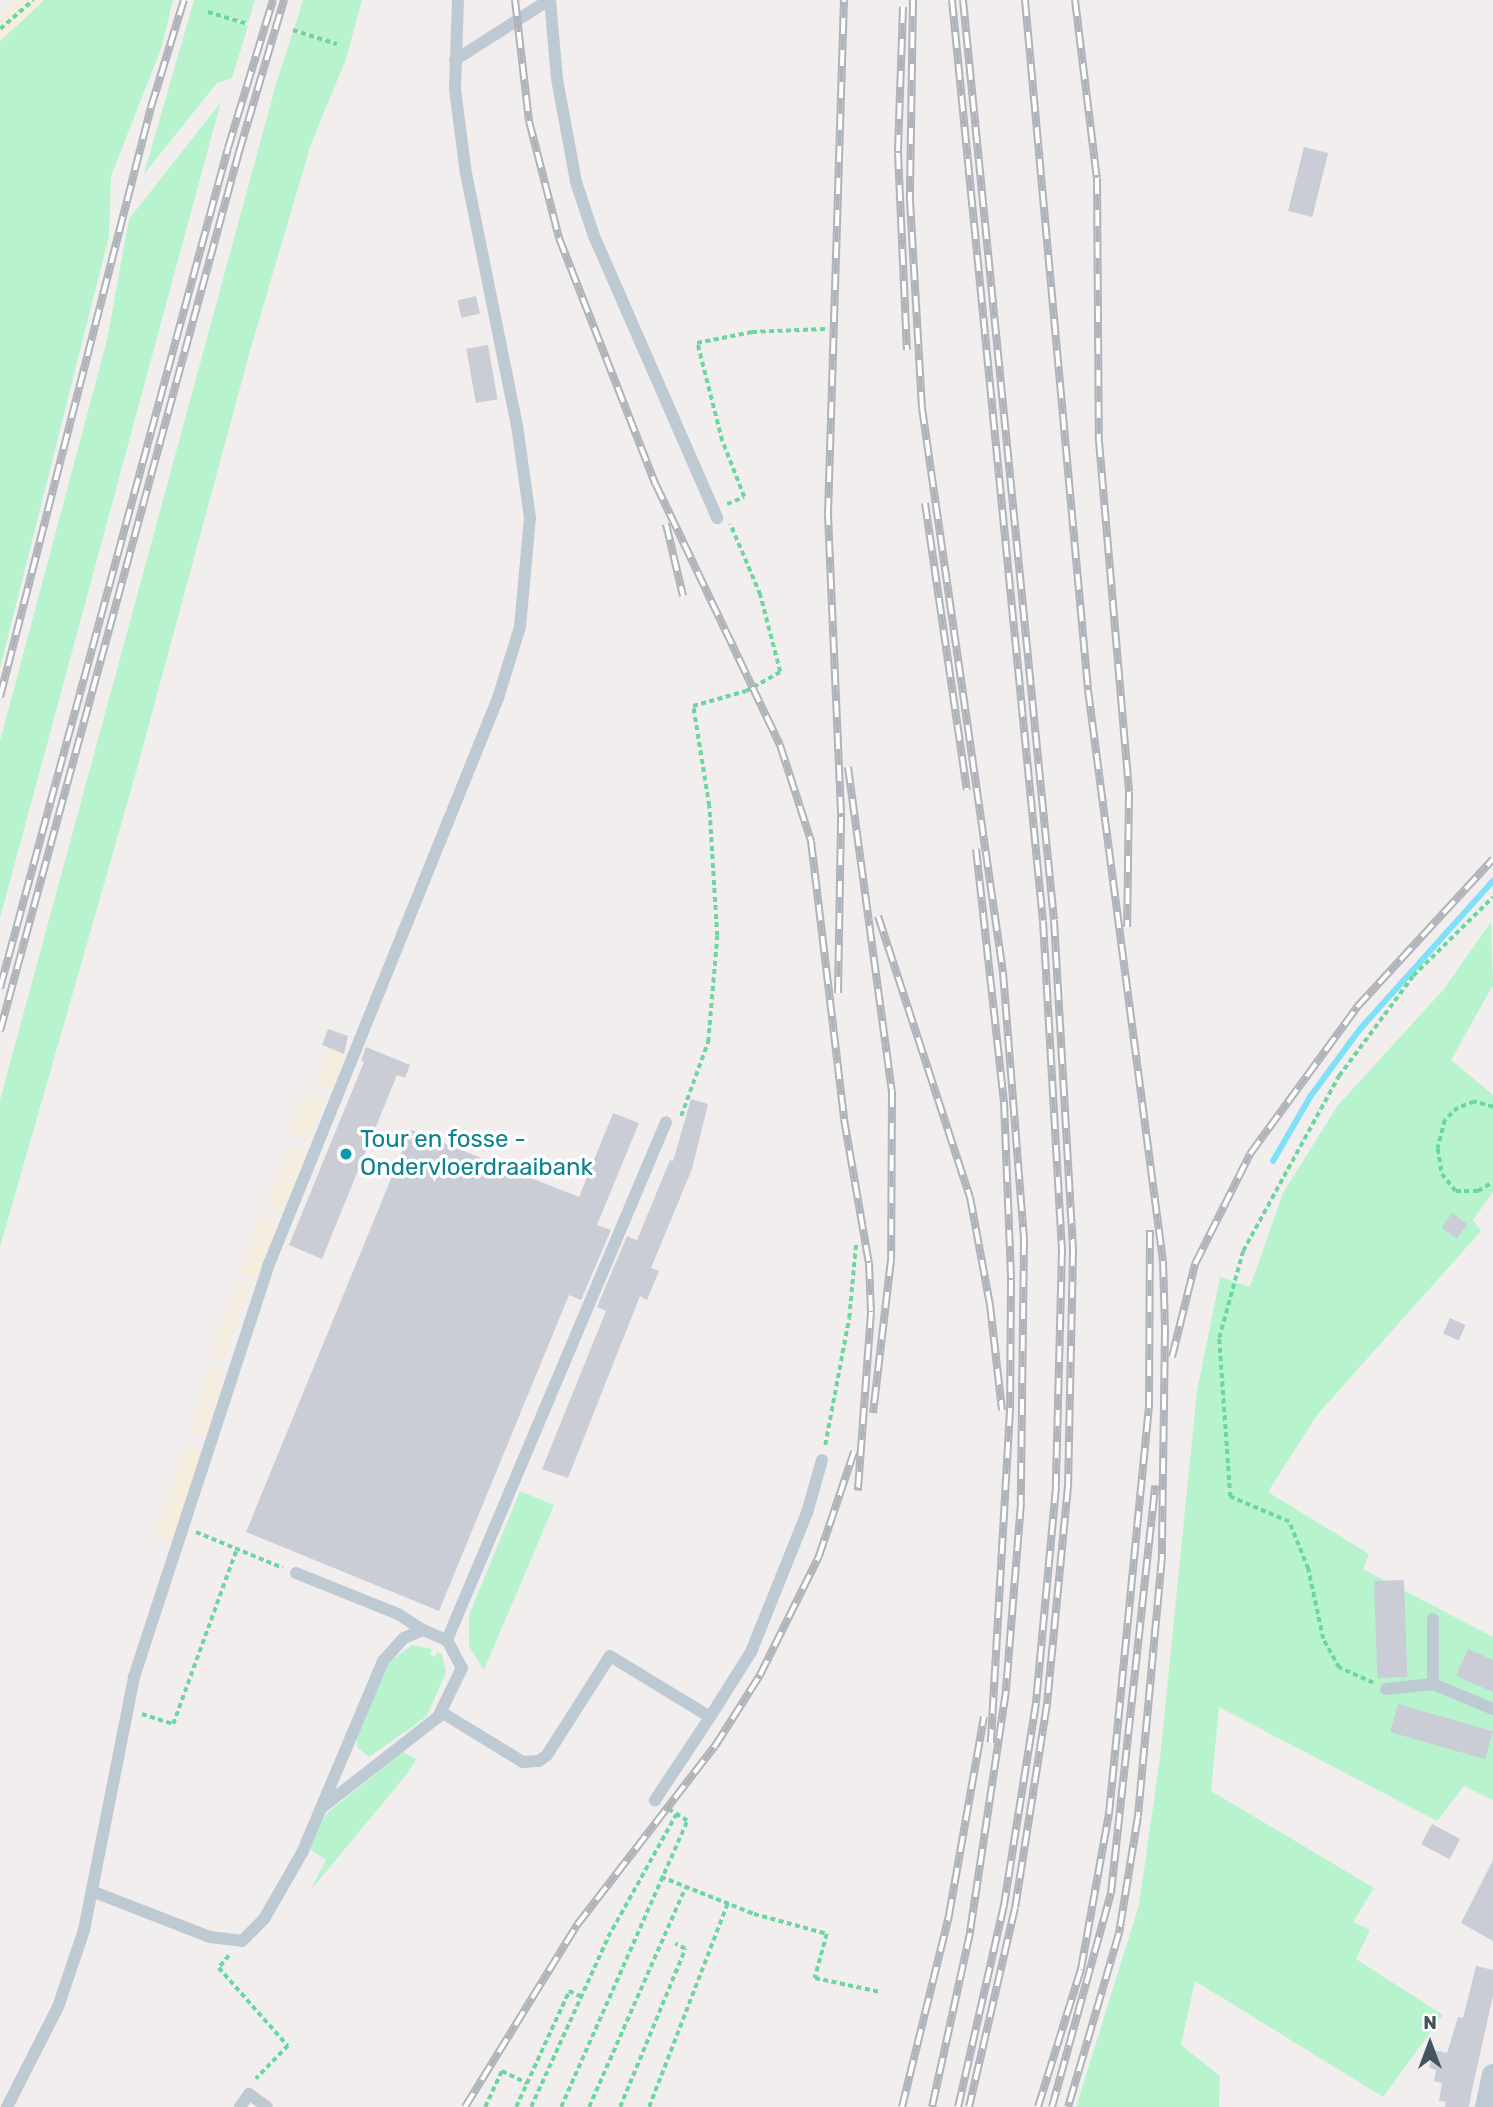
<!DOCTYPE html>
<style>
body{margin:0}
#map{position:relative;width:1493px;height:2107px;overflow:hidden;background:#f2eeee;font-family:Rubik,sans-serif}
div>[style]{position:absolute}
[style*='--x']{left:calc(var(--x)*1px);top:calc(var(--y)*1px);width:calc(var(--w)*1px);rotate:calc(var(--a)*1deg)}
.green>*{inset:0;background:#b7f4ce}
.sand>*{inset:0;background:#f5eddd;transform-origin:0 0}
.stream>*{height:6px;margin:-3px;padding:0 3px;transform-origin:3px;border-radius:3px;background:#7fe0f7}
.building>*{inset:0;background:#cacdd5;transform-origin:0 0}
.path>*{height:3.5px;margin-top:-1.75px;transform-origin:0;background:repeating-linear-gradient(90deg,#6bd79f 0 5px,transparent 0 8.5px)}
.lane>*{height:12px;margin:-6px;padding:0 6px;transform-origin:6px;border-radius:6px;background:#bdcad3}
.street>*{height:23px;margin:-11.5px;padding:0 11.5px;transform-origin:11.5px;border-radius:11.5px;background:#bdcad3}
.rail>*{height:8px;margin-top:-4px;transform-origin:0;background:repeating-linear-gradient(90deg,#fff 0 16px,#b0b4ba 0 32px);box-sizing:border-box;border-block:2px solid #b0b4ba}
.dots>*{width:19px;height:19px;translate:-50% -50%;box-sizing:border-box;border:4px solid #fff;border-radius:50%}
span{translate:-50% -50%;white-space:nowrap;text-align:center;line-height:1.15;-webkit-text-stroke:7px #fff;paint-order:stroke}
.culture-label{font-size:24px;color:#0d838f}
.left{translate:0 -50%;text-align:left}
.north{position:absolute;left:1395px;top:2009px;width:70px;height:70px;-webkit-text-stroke:5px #fff;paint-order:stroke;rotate:0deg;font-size:19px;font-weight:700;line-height:28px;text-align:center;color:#44535e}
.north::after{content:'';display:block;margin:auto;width:24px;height:32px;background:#44535e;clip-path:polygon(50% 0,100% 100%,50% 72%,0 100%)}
</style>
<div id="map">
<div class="green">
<i style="clip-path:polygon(44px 0,173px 0,161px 49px,111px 176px,109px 236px,0 668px,0 41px)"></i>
<i style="clip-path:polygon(194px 0,255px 0,248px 23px,208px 11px,248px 26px,232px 78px,217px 83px,144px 174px)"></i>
<i style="clip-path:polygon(303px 0,362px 0,346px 59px,311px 144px,250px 351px,135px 776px,0 1247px,0 1100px,276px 84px,293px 32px,337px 42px,294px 29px)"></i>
<i style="clip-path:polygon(221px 102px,191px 212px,0 918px,0 741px,107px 340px,129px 219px)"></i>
<i style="clip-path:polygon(1491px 922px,1493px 985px,1451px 1060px,1493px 1095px,1493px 1192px,1473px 1220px,1481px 1231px,1317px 1415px,1268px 1492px,1369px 1554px,1363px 1569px,1493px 1637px,1493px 1800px,1464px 1786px,1437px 1821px,1219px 1707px,1211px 1791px,1374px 1888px,1353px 1922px,1370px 1930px,1356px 1959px,1443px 2015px,1383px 2097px,1195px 1981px,1181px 2045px,1220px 2076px,1219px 2107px,1076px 2107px,1139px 1905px,1160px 1758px,1197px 1391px,1220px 1277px,1250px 1287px,1283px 1193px,1338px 1105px,1444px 989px)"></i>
<i style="clip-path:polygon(520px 1491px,554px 1505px,484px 1670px,469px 1646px,469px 1615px)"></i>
<i style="clip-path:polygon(412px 1645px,432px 1649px,430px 1655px,435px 1657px,437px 1652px,442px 1654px,446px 1673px,426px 1717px,369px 1757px,358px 1748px,356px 1738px,388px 1663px)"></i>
<i style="clip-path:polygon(403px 1752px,416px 1759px,407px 1774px,310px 1891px,326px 1860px,310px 1849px,325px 1815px)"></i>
</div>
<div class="sand">
<i style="clip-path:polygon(15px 0,44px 0,0 41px,0 14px)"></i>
<i style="left:328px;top:1048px;width:18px;height:38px;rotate:19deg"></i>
<i style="left:304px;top:1093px;width:23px;height:42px;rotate:25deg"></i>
<i style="left:290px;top:1145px;width:17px;height:66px;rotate:21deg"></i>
<i style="left:259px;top:1217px;width:18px;height:59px;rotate:19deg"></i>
<i style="left:238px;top:1282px;width:14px;height:77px;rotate:21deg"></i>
<i style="left:210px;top:1366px;width:16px;height:69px;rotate:15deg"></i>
<i style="clip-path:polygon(187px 1444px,202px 1449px,173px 1543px,154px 1536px)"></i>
</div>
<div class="stream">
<i style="--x:1273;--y:1161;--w:74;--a:-60"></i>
<i style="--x:1310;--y:1097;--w:84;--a:-53.7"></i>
<i style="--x:1360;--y:1029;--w:199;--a:-48.1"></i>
</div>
<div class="building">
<i style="left:1304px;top:147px;width:25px;height:66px;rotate:14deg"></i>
<i style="left:476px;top:296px;width:18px;height:19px;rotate:77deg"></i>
<i style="left:488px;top:345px;width:55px;height:22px;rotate:80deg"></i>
<i style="clip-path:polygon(328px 1029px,348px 1036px,344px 1054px,322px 1045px)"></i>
<i style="clip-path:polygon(366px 1047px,410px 1065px,405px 1078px,397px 1075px,322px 1259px,289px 1245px,364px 1062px,361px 1061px)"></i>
<i style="clip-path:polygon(691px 1099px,708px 1104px,692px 1169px,651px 1268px,659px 1271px,647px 1300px,640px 1296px,568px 1478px,542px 1469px,606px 1311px,597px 1307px,627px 1236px,637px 1240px,670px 1160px,673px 1161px)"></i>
<i style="clip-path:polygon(613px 1113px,639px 1123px,597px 1225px,611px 1230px,581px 1300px,569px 1295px,439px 1611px,246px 1532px,411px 1130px,579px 1197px)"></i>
<i style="left:1452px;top:1213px;width:19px;height:18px;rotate:36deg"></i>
<i style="left:1450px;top:1318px;width:17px;height:17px;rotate:24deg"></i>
<i style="left:1404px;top:1580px;width:97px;height:30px;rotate:88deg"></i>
<i style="clip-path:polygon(1468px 1649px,1493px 1660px,1493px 1692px,1456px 1676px)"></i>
<i style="left:1398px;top:1704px;width:99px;height:29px;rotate:16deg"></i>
<i style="left:1432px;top:1824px;width:32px;height:23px;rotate:28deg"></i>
<i style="clip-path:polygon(1493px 1860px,1493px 1941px,1461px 1923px)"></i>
<i style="clip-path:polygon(1476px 1966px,1493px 1970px,1493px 1996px,1472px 2090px,1469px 2107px,1445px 2107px,1446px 2102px,1439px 2101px,1442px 2083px,1434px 2081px,1436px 2070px,1429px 2068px,1433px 2050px,1447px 2053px,1458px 2017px,1463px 2018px)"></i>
</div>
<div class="path">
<i style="--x:208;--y:12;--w:42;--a:16.7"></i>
<i style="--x:0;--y:29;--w:44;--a:-41.3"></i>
<i style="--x:293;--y:30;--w:46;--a:17.7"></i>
<i style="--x:727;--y:504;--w:18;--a:-22"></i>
<i style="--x:744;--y:497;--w:60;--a:-111.4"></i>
<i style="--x:722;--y:441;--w:101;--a:-104.3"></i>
<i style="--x:697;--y:343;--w:56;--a:-11.3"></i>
<i style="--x:752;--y:332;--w:73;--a:-2.4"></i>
<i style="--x:1493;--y:1107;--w:20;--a:-165"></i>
<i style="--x:1474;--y:1102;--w:17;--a:159"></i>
<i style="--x:1458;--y:1108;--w:18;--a:137"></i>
<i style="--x:1445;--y:1120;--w:30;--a:104"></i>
<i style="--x:1438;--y:1149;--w:25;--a:81"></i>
<i style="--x:1442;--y:1174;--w:22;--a:51"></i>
<i style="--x:1456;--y:1191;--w:22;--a:0"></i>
<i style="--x:1478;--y:1191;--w:17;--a:-31"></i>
<i style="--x:681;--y:1116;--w:79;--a:-70"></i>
<i style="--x:708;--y:1042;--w:106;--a:-85.1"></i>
<i style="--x:717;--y:936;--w:130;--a:-93.5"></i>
<i style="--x:709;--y:806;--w:101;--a:-99.1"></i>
<i style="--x:693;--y:706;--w:55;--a:-15.8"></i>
<i style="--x:746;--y:691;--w:39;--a:-29"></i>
<i style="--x:780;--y:672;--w:80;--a:-104.6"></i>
<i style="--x:760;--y:595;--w:77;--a:-112.9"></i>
<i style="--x:825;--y:1445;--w:129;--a:-79.3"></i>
<i style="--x:849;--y:1318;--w:75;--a:-84.7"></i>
<i style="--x:196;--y:1532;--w:94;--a:22.5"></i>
<i style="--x:1373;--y:1683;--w:37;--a:-156"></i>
<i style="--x:1339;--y:1668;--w:33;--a:-119"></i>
<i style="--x:1323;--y:1639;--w:72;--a:-102.1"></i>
<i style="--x:1308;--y:1569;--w:51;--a:-112"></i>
<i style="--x:1289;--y:1522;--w:64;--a:-157"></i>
<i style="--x:1230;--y:1497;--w:159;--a:-94"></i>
<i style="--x:1219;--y:1338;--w:90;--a:-74.6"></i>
<i style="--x:1243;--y:1251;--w:200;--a:-61.3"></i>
<i style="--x:1339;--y:1076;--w:124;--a:-53.5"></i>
<i style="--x:1413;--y:976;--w:112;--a:-44.6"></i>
<i style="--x:142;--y:1714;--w:33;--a:18"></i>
<i style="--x:173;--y:1724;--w:187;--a:-70"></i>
<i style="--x:661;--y:1877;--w:100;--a:21.7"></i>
<i style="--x:754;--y:1914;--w:76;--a:15.3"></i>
<i style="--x:827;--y:1934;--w:46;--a:105.3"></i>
<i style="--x:815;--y:1978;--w:67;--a:12"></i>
<i style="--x:229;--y:1956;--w:16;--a:130"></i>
<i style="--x:219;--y:1968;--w:104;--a:48.5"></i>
<i style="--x:288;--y:2046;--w:46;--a:134.1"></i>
<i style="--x:485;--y:2107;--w:40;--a:-65"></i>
<i style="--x:502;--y:2071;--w:28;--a:26"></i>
<i style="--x:516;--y:2107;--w:128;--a:-65.4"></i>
<i style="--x:569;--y:1991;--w:12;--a:24"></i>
<i style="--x:531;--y:2107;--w:187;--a:-65.6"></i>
<i style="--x:608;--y:1937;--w:140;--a:-60.9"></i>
<i style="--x:561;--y:2107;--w:313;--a:-66.2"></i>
<i style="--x:687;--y:1821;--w:25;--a:-148"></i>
<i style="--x:589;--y:2107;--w:239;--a:-66.3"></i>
<i style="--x:620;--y:2107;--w:171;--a:-67.6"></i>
<i style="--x:685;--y:1949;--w:11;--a:-153"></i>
<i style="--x:649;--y:2107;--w:217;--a:-68.9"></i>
</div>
<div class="lane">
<i style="--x:550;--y:0;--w:79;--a:84.9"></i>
<i style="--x:557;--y:79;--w:105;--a:79.5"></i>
<i style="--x:576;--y:182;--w:57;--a:71.6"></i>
<i style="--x:594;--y:236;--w:308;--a:66.4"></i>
<i style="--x:455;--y:60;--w:112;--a:-32.6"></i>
<i style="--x:296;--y:1573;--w:110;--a:21.9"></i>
<i style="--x:398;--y:1614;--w:30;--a:33"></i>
<i style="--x:1433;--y:1619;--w:65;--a:90"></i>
<i style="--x:447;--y:1640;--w:562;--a:-67.08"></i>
<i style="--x:1386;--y:1689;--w:47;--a:-6.1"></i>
<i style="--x:1433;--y:1684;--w:65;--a:22.6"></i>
<i style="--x:441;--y:1712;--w:96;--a:31.4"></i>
<i style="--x:523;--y:1762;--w:16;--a:-4"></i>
<i style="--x:539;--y:1761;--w:10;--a:-37"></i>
<i style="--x:547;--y:1755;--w:117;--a:-57.5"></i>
<i style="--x:610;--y:1656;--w:117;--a:31.4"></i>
<i style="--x:710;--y:1717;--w:100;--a:123.5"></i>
<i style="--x:710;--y:1717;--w:77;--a:-57.8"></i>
<i style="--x:751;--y:1652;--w:150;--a:-68.1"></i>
<i style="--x:807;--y:1513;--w:55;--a:-74.2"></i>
<i style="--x:94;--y:1892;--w:124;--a:21.2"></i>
<i style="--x:210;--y:1937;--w:32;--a:7"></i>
<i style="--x:242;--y:1941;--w:31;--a:-45"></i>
<i style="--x:264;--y:1919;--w:76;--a:-60.1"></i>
<i style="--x:302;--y:1853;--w:208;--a:-67.1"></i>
<i style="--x:383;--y:1661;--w:31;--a:-48"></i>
<i style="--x:404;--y:1638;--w:21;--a:-23"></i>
<i style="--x:423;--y:1630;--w:26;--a:23"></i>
<i style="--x:447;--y:1640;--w:32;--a:62"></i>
<i style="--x:462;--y:1668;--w:55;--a:116.1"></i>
<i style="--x:438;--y:1717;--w:146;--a:142"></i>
<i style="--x:7;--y:2107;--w:112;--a:-63"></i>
<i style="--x:58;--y:2007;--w:81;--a:-71.3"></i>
<i style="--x:84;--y:1930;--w:258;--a:-78.8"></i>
<i style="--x:134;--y:1677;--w:435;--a:-71.9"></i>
<i style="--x:269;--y:1264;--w:611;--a:-67.97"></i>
<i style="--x:498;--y:698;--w:74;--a:-72.8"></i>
<i style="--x:520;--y:627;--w:109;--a:-84.8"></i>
<i style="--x:530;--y:518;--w:93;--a:-98"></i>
<i style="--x:517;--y:426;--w:257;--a:-101.4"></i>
<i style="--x:466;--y:174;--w:86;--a:-97.4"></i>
<i style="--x:455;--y:89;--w:89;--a:-88.1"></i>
<i style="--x:240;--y:2107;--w:16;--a:-55"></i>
<i style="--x:249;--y:2094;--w:22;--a:36"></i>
</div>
<div class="street">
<i style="--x:1486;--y:2107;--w:33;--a:-78"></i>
</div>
<div class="rail">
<i style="--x:515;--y:0;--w:122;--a:83.4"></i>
<i style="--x:529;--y:121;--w:121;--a:75.6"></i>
<i style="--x:559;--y:238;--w:265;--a:68.6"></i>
<i style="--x:656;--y:485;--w:288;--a:64.5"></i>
<i style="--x:780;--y:745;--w:101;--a:72.1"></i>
<i style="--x:811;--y:841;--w:280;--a:83.2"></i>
<i style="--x:844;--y:1119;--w:146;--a:80.2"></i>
<i style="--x:869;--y:1263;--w:49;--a:87.7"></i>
<i style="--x:871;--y:1312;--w:179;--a:94.2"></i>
<i style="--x:913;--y:0;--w:200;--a:90.9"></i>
<i style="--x:910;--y:200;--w:208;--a:86.7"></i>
<i style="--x:922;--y:408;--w:570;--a:81.83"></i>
<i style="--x:1003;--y:972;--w:268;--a:85.5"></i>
<i style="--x:1024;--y:1239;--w:264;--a:90.7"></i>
<i style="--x:1021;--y:1503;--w:189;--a:94.6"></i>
<i style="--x:1006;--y:1691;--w:245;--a:98.5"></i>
<i style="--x:970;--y:1933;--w:178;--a:102.3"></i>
<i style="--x:952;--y:0;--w:925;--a:84.36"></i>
<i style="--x:1043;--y:921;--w:330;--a:86.7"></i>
<i style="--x:1062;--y:1250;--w:237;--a:91.5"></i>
<i style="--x:1056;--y:1487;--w:217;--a:95.3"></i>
<i style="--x:1036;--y:1703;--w:205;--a:99"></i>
<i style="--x:1004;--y:1905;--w:207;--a:102.8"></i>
<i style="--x:963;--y:0;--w:924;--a:84.35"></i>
<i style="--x:1054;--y:920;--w:331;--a:86.7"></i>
<i style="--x:1073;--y:1250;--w:236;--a:91.2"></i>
<i style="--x:1068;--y:1486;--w:219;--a:95.5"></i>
<i style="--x:1047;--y:1704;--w:206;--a:98.9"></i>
<i style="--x:1015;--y:1908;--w:204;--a:103"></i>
<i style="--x:1025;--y:0;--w:693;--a:84.78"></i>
<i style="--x:1088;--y:690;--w:576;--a:82.52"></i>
<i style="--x:1163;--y:1261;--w:69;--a:88.3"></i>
<i style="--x:1165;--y:1330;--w:227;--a:90.8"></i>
<i style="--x:1162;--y:1557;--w:260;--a:95.3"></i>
<i style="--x:1138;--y:1816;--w:119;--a:99.2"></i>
<i style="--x:1119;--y:1933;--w:181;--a:106.3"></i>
<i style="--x:1075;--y:0;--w:179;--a:83"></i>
<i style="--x:1097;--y:178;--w:263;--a:89.6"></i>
<i style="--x:1099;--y:441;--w:352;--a:85.1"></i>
<i style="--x:1129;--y:792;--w:135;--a:90.8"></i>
<i style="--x:903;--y:7;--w:146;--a:92"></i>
<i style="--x:898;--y:153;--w:197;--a:87.4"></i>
<i style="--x:925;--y:503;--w:290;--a:81.7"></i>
<i style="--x:666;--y:524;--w:74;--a:76.7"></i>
<i style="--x:0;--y:697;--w:609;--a:-75.64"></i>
<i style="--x:151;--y:107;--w:112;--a:-72.9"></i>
<i style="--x:848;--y:767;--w:327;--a:82.3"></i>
<i style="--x:892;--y:1091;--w:169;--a:90.3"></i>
<i style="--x:891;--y:1260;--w:154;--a:96.7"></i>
<i style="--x:976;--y:849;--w:255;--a:83.7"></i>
<i style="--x:1004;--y:1102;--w:178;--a:87.7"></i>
<i style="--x:1011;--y:1280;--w:130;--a:90.4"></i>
<i style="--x:1010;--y:1410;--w:333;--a:93.3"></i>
<i style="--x:878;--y:916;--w:296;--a:71.9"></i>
<i style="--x:970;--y:1197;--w:110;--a:79.5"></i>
<i style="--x:990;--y:1305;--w:106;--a:83.5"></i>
<i style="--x:0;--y:988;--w:870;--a:-74.81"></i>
<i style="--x:228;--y:148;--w:155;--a:-73.1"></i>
<i style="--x:838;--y:993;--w:180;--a:-89"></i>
<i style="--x:841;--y:813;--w:299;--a:-92.5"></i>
<i style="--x:828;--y:514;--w:514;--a:-88.22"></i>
<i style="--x:0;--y:1031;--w:911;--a:-74.79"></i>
<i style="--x:239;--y:152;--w:159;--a:-73.5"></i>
<i style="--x:1172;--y:1357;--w:96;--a:-76.1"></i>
<i style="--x:1195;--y:1264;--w:123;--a:-63.4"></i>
<i style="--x:1250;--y:1154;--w:182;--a:-53.9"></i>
<i style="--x:1357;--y:1007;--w:201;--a:-47.4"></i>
<i style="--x:465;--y:2107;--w:214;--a:-58.4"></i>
<i style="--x:577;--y:1925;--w:226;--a:-52.4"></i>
<i style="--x:715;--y:1746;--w:84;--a:-57.6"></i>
<i style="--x:760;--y:1675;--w:133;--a:-63.6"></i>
<i style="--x:819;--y:1556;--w:110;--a:-71.4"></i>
<i style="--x:902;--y:2107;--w:198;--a:-76.2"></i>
<i style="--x:949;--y:1915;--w:201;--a:-80"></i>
<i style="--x:1038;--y:2107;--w:145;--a:-72.7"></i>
<i style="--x:1081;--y:1969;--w:158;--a:-79.8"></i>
<i style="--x:1109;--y:1814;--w:408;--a:-84.4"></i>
<i style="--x:1149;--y:1408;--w:178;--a:-89.7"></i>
<i style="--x:1052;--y:2107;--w:222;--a:-74.6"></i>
<i style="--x:1111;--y:1893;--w:410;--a:-83.8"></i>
</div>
<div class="dots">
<i style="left:346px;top:1154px;background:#0f9aa8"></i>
</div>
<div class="culture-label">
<span class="left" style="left:360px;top:1154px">Tour en fosse -<br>Ondervloerdraaibank</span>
</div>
<div class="north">N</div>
</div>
